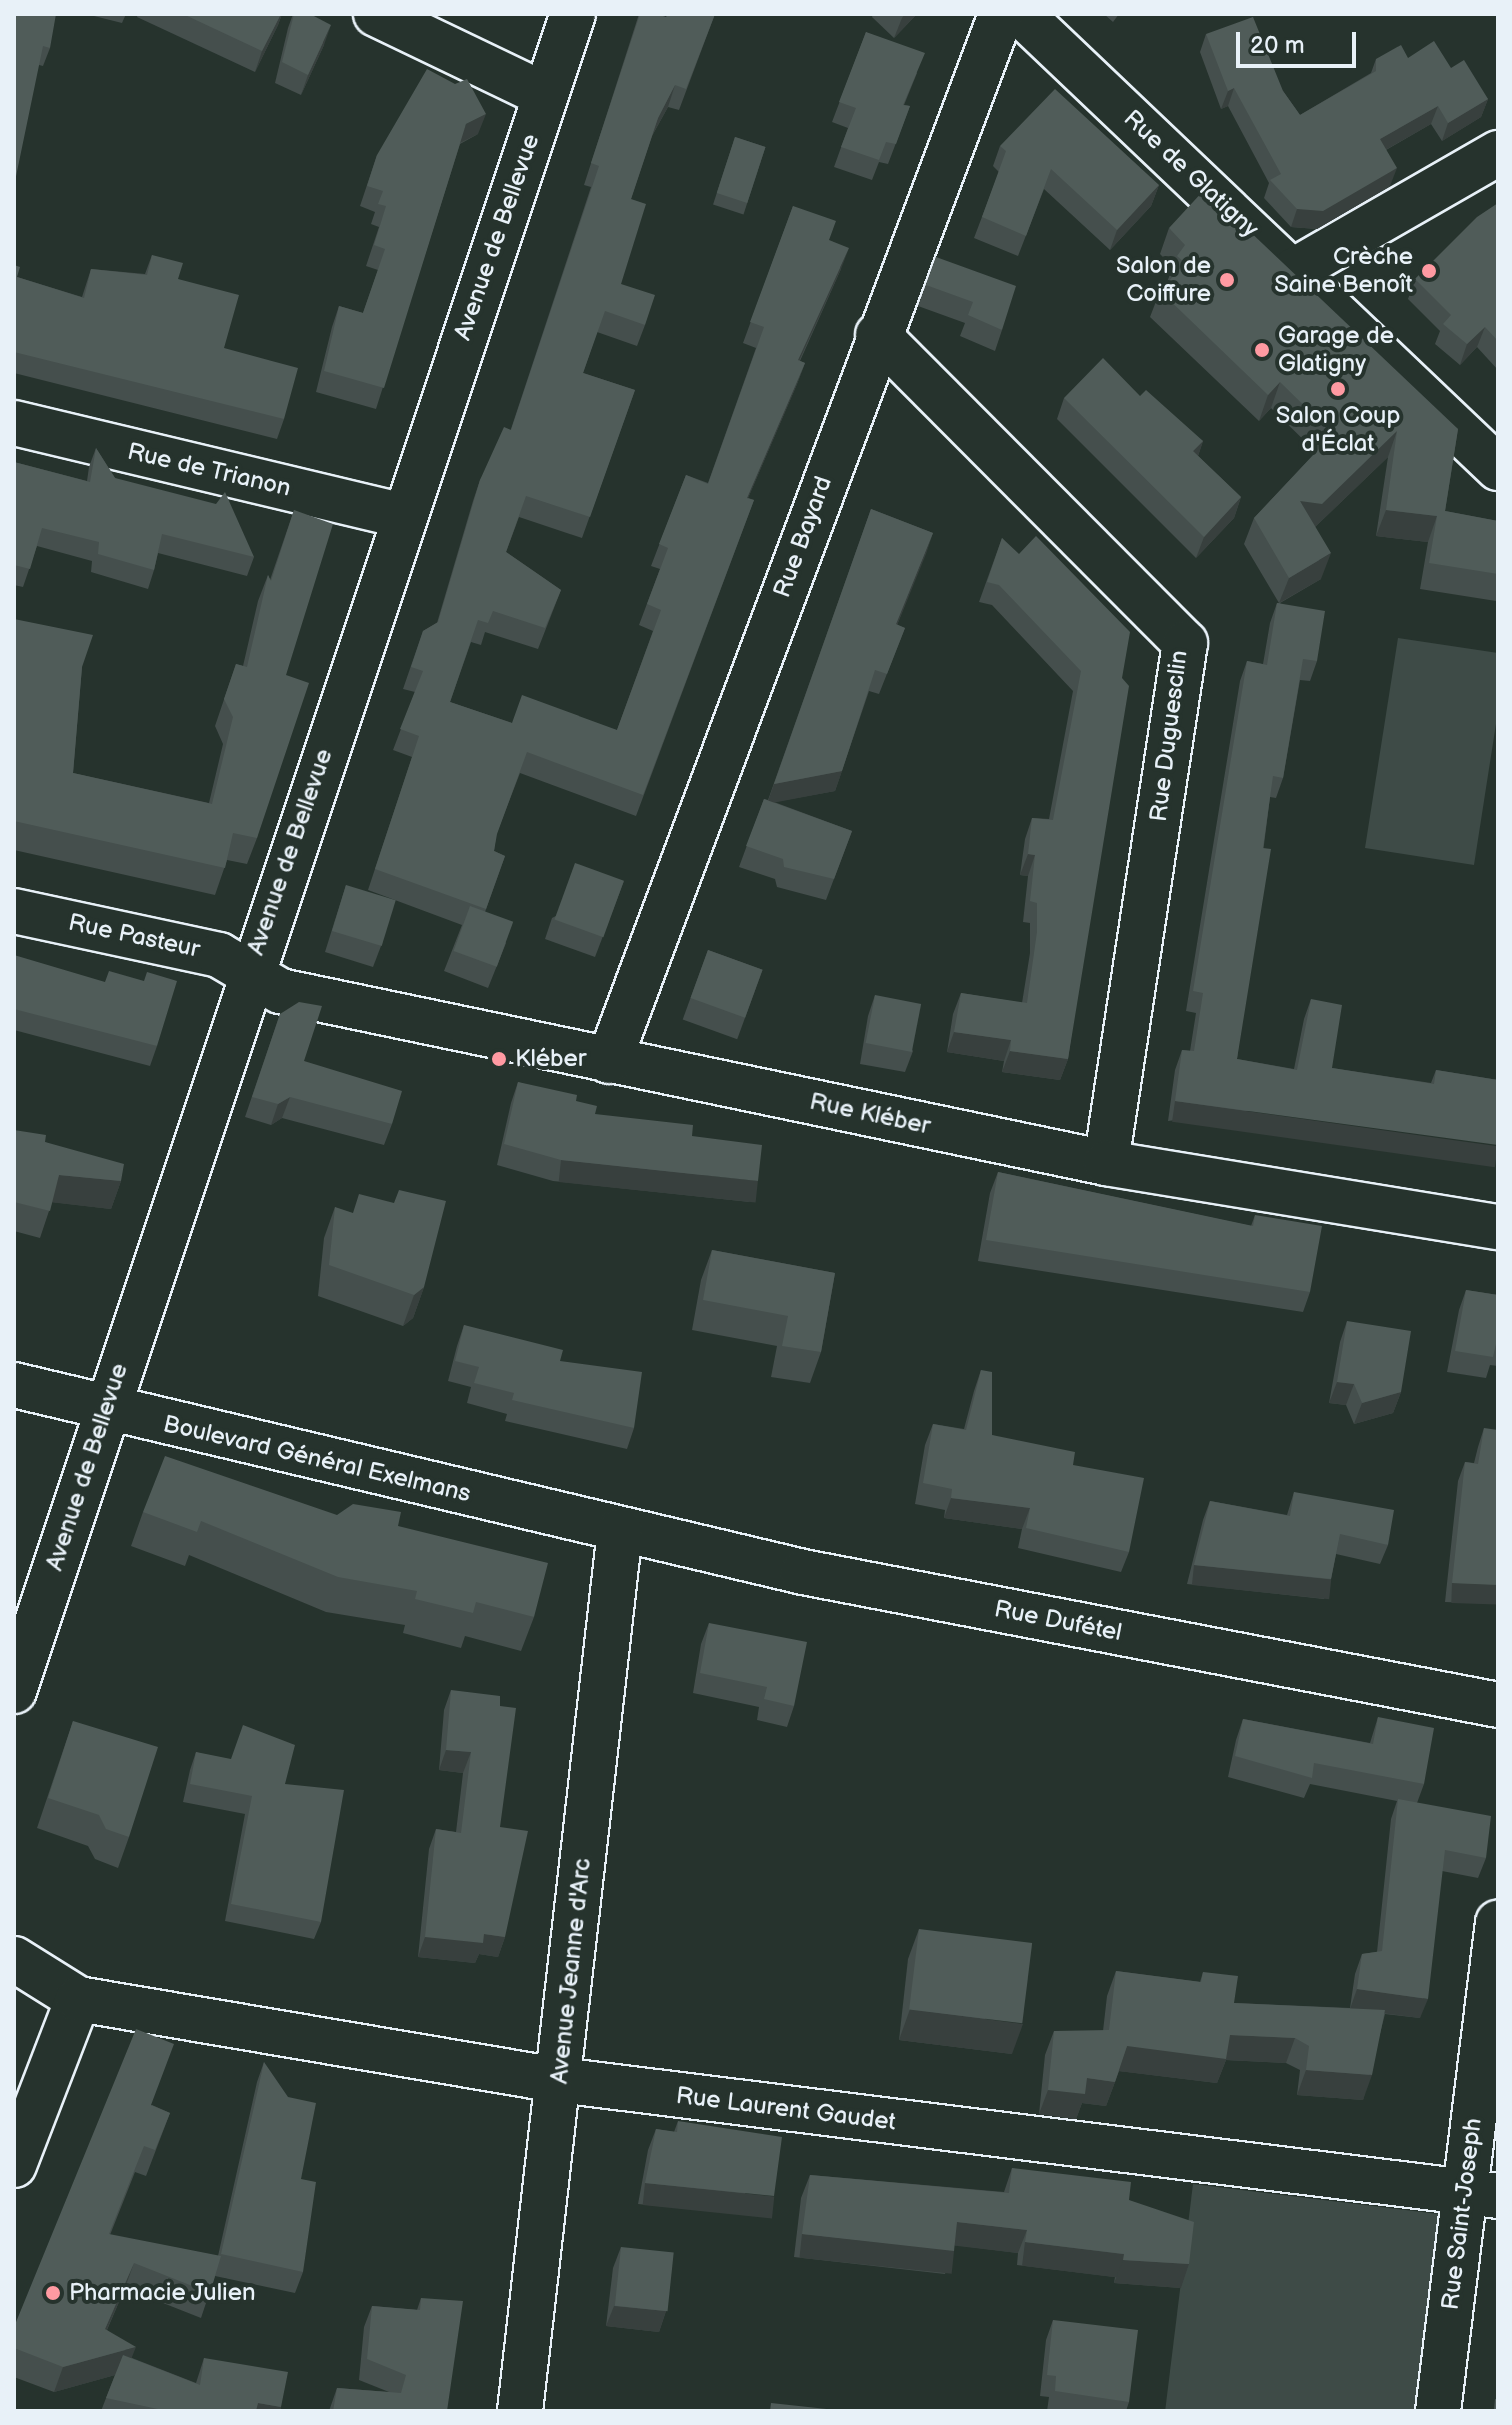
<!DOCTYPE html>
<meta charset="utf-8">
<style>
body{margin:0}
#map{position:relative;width:1512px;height:2425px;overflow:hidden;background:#26332d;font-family:"Balsamiq Sans",sans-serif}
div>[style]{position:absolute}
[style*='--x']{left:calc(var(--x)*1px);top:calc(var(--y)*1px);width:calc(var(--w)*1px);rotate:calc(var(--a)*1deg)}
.green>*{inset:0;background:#3e4b47;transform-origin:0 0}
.roads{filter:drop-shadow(2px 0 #e8f1f8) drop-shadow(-2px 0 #e8f1f8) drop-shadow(0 2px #e8f1f8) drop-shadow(0 -2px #e8f1f8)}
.minor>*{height:44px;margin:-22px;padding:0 22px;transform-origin:22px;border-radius:22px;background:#26332d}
.wall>*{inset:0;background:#454f4d;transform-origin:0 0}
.shaded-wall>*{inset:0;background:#38403e;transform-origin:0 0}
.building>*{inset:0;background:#505c59;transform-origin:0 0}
.dots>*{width:22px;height:22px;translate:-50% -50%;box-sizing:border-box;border:4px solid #26332d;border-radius:50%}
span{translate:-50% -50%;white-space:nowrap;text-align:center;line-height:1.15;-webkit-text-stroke:8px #26332d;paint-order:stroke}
.street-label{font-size:24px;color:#e8f1f8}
.poi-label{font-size:24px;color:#e8f1f8}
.right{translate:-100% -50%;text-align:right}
.left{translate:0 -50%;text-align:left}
.frame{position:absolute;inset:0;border:16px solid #e8f1f8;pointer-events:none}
.scale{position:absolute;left:1236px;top:32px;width:120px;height:36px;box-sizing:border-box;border:4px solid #e8f1f8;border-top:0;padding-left:10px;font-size:24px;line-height:28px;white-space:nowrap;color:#e8f1f8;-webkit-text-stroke:6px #26332d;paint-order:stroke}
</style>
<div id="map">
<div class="green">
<i style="clip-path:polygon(1398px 638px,1498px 653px,1498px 711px,1474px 865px,1365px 848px)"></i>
<i style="left:1193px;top:2184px;width:247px;height:228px;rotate:7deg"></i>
</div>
<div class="roads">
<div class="minor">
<i style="--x:376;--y:14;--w:187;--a:25.6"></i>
<i style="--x:1021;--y:14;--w:659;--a:43.58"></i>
<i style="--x:1293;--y:271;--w:237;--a:-29.9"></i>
<i style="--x:878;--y:335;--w:435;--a:45.1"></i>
<i style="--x:1185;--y:643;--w:526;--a:98.64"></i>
<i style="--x:14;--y:423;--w:401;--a:13.4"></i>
<i style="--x:14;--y:911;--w:210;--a:12.1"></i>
<i style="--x:219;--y:955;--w:71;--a:30.5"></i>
<i style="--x:280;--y:991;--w:844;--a:11.76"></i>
<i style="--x:1106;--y:1163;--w:397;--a:9.3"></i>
<i style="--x:609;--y:1061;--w:1118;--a:-69.47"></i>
<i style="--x:14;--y:1385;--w:811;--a:13.33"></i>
<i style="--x:803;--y:1572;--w:708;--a:10.83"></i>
<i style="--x:14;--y:1691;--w:1768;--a:-71.57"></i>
<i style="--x:14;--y:1959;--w:75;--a:32"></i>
<i style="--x:78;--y:1999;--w:178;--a:111.1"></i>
<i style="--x:78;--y:1999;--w:488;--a:9.6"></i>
<i style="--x:559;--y:2080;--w:946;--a:7.04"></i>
<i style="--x:520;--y:2411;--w:886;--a:-83.52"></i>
<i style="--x:1438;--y:2411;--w:492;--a:-83"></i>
</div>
</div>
<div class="wall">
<i style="clip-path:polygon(14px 14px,50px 48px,43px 66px,39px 65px)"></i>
<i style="clip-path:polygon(86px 14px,126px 14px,122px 23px)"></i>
<i style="clip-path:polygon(138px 14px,282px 14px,278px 25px,255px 72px,137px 17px)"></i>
<i style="clip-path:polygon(293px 14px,310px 14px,324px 45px,301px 95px,275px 83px,288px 28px)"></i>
<i style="clip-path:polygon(639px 14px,666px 17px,715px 14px,679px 110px,668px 107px,652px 136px,631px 199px,621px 284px,645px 325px,637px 346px,597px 332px,583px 373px,635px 390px,582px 538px,519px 517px,506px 552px,561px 590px,538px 649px,485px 632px,481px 645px,471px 642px,450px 702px,512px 723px,617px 730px,653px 631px,639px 625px,660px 569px,651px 566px,686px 475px,708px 483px,756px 348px,743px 343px,793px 206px,829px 240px,841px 269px,800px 361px,805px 363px,797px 384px,748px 498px,754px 500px,636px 816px,520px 773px,496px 835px,494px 851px,505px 856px,485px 912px,506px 943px,488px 988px,444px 971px,462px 925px,368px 890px,412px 757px,393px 750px,415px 692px,403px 689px,423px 631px,437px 623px,473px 501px,480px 480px,511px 429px,591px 187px,584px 185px)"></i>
<i style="clip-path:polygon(873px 14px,917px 14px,894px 38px,872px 17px)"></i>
<i style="clip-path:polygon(1104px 14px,1119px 14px,1113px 22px)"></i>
<i style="clip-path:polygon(866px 32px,917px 73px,904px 105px,910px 106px,888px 164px,879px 162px,872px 180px,834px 167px,848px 128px,832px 122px)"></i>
<i style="clip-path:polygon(1206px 34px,1283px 91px,1300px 115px,1371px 73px,1376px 59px,1408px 58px,1451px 68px,1488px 99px,1481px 117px,1442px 141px,1431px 124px,1386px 150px,1390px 186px,1317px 229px,1291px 227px,1264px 198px,1269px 183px,1228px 106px,1221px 109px,1200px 52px)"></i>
<i style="clip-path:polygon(478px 134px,460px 144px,376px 409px,316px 392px,332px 327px,339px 306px,363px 313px,378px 270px,366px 266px,379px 227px,371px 224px,375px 212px,360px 206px,377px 155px)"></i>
<i style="left:735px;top:137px;width:32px;height:71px;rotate:18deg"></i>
<i style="clip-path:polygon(1000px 146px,1159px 185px,1151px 206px,1110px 250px,1044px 189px,1018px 256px,974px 238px,999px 172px,993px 166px)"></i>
<i style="clip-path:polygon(1498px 203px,1498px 370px,1477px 347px,1460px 365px,1435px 344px,1440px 331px,1408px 299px,1415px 279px)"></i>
<i style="clip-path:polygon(1169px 228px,1458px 429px,1445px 511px,1498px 521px,1498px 594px,1496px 601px,1420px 589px,1428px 542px,1376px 536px,1388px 457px,1315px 527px,1321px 579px,1280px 603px,1317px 661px,1310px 681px,1300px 680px,1283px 778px,1276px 798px,1270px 797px,1237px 1059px,1294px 1069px,1304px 1019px,1311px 999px,1332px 1068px,1431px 1083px,1436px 1070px,1498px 1080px,1168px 1121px,1175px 1070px,1182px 1050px,1190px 1051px,1196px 1013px,1186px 1011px,1240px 681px,1247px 661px,1263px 664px,1270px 623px,1277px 603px,1279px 603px,1244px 544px,1254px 518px,1316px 452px,1271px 408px,1259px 421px,1150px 317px,1160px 291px,1167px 282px,1173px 267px,1160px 254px)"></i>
<i style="clip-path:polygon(152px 255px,178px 279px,224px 348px,284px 419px,277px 439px,14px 373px,14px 265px,17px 277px,82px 297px,91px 269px,145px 274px)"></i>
<i style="clip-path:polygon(936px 257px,1002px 330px,995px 351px,960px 336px,965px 323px,918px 306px)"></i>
<i style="clip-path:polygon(1140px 396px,1203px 441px,1198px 456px,1241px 497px,1234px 518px,1196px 558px,1057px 419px,1064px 398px)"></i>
<i style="clip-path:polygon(96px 448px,115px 478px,254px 557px,247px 576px,158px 553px,154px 570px,148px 589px,91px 572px,92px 561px,37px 546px,23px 587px,14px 585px,14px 462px,87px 481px,89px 467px)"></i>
<i style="clip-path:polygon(871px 509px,933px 533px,897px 625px,905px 628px,879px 694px,869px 691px,835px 791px,774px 802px,852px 831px,826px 900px,777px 887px,775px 879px,739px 867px,764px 799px,768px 800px)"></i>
<i style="clip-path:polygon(294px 510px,286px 675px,257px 838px,247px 864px,227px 860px,215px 895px,14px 850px,14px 619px,82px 667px,73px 773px,209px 803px,223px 744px,215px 726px,236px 664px,243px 666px,258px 601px,268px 575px,270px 580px)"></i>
<i style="clip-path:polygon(1002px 538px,1122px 678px,1068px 1059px,1060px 1080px,1002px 1072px,1004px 1061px,947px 1052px,953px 1014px,961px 993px,1022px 1003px,1030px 953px,1030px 923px,1023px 922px,1028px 876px,1020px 875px,1025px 839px,1032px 818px,1049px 819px,1073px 691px,992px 605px,979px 602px)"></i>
<i style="clip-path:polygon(624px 881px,595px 957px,545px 939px,552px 918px)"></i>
<i style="clip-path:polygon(346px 885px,381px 946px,373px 967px,325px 952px)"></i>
<i style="left:708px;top:950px;width:58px;height:74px;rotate:20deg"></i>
<i style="clip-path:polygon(14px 955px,157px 1046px,150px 1066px,14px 1030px)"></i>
<i style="clip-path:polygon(875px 995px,913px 1051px,905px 1072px,860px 1064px,868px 1016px)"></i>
<i style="clip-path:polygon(280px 1014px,304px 1061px,392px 1124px,384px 1145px,282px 1118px,271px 1125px,245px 1117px)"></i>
<i style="clip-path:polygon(518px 1082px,576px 1101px,595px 1114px,750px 1202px,553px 1181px,497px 1165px,511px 1103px)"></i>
<i style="clip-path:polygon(14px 1130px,45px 1142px,121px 1181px,111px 1209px,52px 1202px,40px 1238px,14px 1231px)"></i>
<i style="clip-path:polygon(998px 1172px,1251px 1226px,1255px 1215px,1310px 1292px,1303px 1312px,978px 1261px,990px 1193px)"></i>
<i style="clip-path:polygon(335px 1207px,424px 1287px,413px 1318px,403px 1326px,318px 1296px,324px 1238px)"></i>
<i style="clip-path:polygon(712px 1250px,835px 1273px,821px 1352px,810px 1383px,771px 1377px,777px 1346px,692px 1330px,701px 1280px)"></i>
<i style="clip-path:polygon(1466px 1290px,1498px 1295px,1498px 1366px,1490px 1365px,1486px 1378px,1447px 1372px,1459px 1310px)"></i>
<i style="clip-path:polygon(1347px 1321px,1401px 1392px,1393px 1413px,1354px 1424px,1346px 1405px,1329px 1403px,1340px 1342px)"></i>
<i style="clip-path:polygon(464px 1325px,560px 1361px,634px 1428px,627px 1449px,505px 1421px,507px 1414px,467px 1403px,471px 1387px,448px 1381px,457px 1346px)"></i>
<i style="clip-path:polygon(981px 1370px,992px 1435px,1073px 1465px,1129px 1552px,1121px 1572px,1018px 1548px,1022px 1529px,944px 1518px,945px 1510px,915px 1504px,925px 1445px,933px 1424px,964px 1429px,974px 1391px)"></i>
<i style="clip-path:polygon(1484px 1428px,1497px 1604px,1445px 1602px,1458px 1481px,1465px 1462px,1474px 1463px,1478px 1447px)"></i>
<i style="clip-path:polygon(1294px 1492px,1388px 1545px,1380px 1564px,1336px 1554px,1331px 1579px,1324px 1599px,1187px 1584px,1203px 1520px,1210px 1501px,1287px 1515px)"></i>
<i style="clip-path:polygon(143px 1512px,337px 1515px,398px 1526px,534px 1617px,521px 1651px,465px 1636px,461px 1648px,403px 1633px,405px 1625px,326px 1612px,189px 1555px,185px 1566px,131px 1546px)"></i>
<i style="clip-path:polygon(709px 1623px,794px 1706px,787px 1727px,757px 1720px,759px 1707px,693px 1693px,701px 1644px)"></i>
<i style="clip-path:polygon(451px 1690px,500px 1827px,505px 1937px,498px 1957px,479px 1954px,475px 1963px,418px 1957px,429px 1849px,436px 1829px,456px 1832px,463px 1773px,439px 1770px,444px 1710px)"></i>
<i style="clip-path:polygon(1378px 1717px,1424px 1784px,1417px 1803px,1486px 1858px,1478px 1878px,1442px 1871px,1420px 2018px,1385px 2014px,1363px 2100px,1297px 2095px,1300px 2070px,1286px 2063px,1226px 2060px,1217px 2083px,1119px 2071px,1106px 2106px,1082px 2103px,1076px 2119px,1039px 2114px,1045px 2055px,1054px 2031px,1103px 2031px,1107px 1996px,1116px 1971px,1200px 1982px,1203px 1972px,1234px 2003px,1350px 2008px,1355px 1974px,1362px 1954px,1377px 1952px,1391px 1819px,1397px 1801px,1310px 1784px,1304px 1798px,1228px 1777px,1236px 1740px,1243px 1719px,1370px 1743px)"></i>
<i style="clip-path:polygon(73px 1721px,129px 1837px,118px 1868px,95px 1859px,88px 1846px,37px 1828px)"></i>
<i style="clip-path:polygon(196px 1752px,285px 1784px,321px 1922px,314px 1939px,225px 1921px,245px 1814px,183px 1802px,190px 1770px)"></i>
<i style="clip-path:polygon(919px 1929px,1012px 2054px,899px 2040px,908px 1959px)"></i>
<i style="clip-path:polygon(264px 2062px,301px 2179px,303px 2272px,295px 2293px,215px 2276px,201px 2318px,125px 2288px,107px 2330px,132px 2358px,196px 2383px,204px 2358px,281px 2407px,280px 2411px,101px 2411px,115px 2375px,54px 2392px,14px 2377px,14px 2327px,152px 2105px,170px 2113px,146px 2176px,135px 2172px,110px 2235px,218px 2256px,257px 2082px)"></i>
<i style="clip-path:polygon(678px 2121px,767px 2217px,638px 2204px,648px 2150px,656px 2129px,674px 2132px)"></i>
<i style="clip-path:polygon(1012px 2168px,1129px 2200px,1189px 2264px,1181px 2288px,1114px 2283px,1115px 2277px,1017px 2265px,1018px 2253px,954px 2245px,945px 2274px,794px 2257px,801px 2198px,810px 2175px,1004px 2192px)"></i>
<i style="clip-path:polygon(621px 2247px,666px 2311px,659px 2332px,606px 2326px,613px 2268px)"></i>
<i style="clip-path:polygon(421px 2298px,447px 2411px,329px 2411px,337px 2388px,389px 2392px,359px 2380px,364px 2327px,372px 2306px,417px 2310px)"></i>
<i style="clip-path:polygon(1053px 2320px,1129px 2402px,1126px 2411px,1047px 2411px,1049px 2397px,1040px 2396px,1046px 2340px)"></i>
</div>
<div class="shaded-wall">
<i style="clip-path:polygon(281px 14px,282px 14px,278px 25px,255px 72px,262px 51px)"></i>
<i style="clip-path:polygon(905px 14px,917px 14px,894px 38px,902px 18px)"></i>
<i style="clip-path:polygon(331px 25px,324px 45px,301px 95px,308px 75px)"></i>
<i style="clip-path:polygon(675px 85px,668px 107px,650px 139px,658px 118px)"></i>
<i style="clip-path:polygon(1234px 88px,1228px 106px,1221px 109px,1228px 91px)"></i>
<i style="clip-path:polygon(1488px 99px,1481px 117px,1442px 141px,1448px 123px)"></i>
<i style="clip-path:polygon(1438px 106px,1431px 124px,1373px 157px,1380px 139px)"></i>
<i style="clip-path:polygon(486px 114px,478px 134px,458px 144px,466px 124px)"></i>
<i style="clip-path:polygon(1397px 168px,1390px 186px,1317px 229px,1291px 227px,1297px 209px)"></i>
<i style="clip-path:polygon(1159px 185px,1151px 206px,1110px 250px,1117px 230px)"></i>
<i style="clip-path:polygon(849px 248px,841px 269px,790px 381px,798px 360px)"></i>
<i style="clip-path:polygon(1485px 327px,1477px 347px,1460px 365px,1467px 344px)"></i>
<i style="clip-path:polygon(805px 363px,797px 384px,739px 519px,747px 498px)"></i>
<i style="clip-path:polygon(1280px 382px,1271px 408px,1259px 421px,1268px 395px)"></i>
<i style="clip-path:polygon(1397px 431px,1388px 457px,1312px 530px,1300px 501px)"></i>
<i style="clip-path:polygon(1203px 441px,1196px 462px,1193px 451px)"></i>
<i style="clip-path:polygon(1241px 497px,1234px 518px,1196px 558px,1204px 537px)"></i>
<i style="clip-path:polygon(1386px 510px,1437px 516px,1428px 542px,1376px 536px)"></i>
<i style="clip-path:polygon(933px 533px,926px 554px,889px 645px,896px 624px)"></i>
<i style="clip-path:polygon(1331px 553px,1321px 579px,1279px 603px,1289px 578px)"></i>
<i style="clip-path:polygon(842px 771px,835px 791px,767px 804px,774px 784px)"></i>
<i style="clip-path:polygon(1028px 854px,1035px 855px,1028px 876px,1020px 875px)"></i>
<i style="clip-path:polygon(954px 1032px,1011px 1040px,1004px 1061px,947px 1052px)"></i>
<i style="clip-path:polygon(1010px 1051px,1068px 1059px,1060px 1080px,1002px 1072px)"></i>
<i style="clip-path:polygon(290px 1097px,282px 1118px,271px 1125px,278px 1104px)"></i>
<i style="left:1175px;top:1101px;width:326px;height:21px;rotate:8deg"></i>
<i style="left:561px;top:1160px;width:198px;height:22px;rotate:6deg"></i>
<i style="clip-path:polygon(59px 1175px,121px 1181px,111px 1209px,49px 1202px)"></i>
<i style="clip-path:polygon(424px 1287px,413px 1318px,403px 1326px,414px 1295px)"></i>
<i style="clip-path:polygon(1337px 1382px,1354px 1384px,1346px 1405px,1329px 1403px)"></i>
<i style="clip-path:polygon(1401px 1392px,1393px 1413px,1354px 1424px,1362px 1403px)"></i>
<i style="clip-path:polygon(951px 1498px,1030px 1508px,1022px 1529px,944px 1518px)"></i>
<i style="left:1194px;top:1565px;width:138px;height:20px;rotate:6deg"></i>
<i style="left:1452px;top:1583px;width:46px;height:20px;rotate:2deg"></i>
<i style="clip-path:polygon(446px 1750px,471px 1752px,463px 1773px,439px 1770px)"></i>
<i style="clip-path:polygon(484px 1934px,505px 1937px,498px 1957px,479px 1954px,475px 1963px,418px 1957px,425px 1937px)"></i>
<i style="clip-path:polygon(1357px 1989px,1428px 1999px,1420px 2018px,1350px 2009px)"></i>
<i style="clip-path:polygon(910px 2009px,1023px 2024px,1012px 2054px,899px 2040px)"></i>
<i style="clip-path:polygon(1230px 2035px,1295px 2038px,1286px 2063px,1226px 2060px,1217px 2083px,1118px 2071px,1127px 2046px)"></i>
<i style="clip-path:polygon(1306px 2070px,1372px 2075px,1363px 2100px,1297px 2095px)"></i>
<i style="clip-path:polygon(1087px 2078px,1115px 2082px,1106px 2106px,1082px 2103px,1076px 2119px,1039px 2114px,1048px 2090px)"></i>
<i style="left:645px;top:2183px;width:130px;height:22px;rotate:6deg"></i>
<i style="clip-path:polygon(957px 2222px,1027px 2230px,1018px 2253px,949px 2245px)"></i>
<i style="left:802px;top:2234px;width:153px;height:24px;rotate:6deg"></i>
<i style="left:1025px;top:2242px;width:100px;height:24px;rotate:7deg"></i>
<i style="clip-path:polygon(1123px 2260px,1189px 2264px,1181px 2288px,1114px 2283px)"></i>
<i style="clip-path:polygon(134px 2263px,125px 2288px,96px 2354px,105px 2329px)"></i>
<i style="clip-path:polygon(614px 2306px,666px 2311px,659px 2332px,606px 2326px)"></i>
<i style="clip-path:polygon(136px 2347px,126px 2372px,54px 2392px,63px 2367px)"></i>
<i style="clip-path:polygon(258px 2403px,281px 2407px,280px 2411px,255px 2411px)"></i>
</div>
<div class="building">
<i style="clip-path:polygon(14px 14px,56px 14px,50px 48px,43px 46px,14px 186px)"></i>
<i style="clip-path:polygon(183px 14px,281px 14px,262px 51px)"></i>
<i style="clip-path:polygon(294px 14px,310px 14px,331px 25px,308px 75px,282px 62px)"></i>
<i style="clip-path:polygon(640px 14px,657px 14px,666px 17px,668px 14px,715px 14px,686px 89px,675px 85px,658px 118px,631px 199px,646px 204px,621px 284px,655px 295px,645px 325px,605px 311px,583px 373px,635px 390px,590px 517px,526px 496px,506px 552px,561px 590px,545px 628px,493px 611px,488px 623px,478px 620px,450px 702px,512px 723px,522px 695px,617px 730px,661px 610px,647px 604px,668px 548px,659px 544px,686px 475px,708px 484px,764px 327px,750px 322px,793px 206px,836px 221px,829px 240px,849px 248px,798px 360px,805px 363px,747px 498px,754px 500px,643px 795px,527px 752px,497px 834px,494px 851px,505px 856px,486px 909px,375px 869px,419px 736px,400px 729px,423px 671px,411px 667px,423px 631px,438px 622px,480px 480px,504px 427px,511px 430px,599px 166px,591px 163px)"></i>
<i style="clip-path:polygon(1253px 17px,1283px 91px,1300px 115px,1376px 71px,1376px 59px,1401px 45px,1408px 58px,1434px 41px,1451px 68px,1464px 60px,1488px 99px,1448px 123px,1438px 106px,1380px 139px,1397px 168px,1323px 211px,1297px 209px,1270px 180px,1281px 174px,1234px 88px,1228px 91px,1206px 34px)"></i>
<i style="clip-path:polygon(866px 32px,925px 53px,903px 105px,910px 106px,896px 144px,886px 142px,879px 160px,841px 147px,856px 108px,839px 102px)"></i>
<i style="clip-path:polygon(427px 69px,455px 84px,467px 79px,486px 114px,466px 124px,384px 388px,324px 371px,339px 306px,363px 313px,385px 249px,374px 245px,386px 206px,378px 204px,383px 191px,367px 186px,377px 155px)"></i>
<i style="clip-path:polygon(1055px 89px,1159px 185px,1117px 230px,1051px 169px,1026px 236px,982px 217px,1006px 151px,1000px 146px)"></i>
<i style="left:735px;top:137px;width:32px;height:59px;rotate:18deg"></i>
<i style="clip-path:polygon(1205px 189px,1458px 429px,1445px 511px,1498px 521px,1498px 574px,1429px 563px,1437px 516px,1386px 510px,1397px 431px,1322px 504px,1300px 501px,1331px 553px,1289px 578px,1254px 518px,1333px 434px,1280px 382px,1268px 395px,1160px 291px,1185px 263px,1177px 256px,1185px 245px,1169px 228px)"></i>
<i style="clip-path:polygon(1498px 203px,1498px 341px,1485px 327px,1467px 344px,1443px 324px,1451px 315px,1415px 279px,1477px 217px)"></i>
<i style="clip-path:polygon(152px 255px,183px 263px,178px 279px,239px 295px,224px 348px,298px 368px,284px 419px,14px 352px,14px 265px,20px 267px,17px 277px,84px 298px,91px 269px,147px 275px)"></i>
<i style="clip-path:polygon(936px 257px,1016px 286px,1002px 330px,968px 315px,973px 302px,926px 285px)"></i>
<i style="clip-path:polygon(1103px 358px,1140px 396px,1146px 390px,1203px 441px,1193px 451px,1241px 497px,1204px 537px,1064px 398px)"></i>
<i style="clip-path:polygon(96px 448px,115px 478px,216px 504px,225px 492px,254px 557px,162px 534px,154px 570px,98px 554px,99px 542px,42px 528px,30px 569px,14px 565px,14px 462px,90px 482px)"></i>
<i style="clip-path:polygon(871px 509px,933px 533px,896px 624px,905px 628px,887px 674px,875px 670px,842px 771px,774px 784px)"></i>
<i style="clip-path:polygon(294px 510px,333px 524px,286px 675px,309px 683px,257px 838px,233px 833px,225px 868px,14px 821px,14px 619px,93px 635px,82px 667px,73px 773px,212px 804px,233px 717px,224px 699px,236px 664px,247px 667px,268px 575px,271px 581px)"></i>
<i style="clip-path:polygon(1036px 536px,1130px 632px,1122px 678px,1129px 686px,1068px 1059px,1010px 1051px,1011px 1040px,954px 1032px,961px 993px,1027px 1003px,1037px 932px,1037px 903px,1030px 901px,1035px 855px,1028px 854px,1032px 818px,1053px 820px,1081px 671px,999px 585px,987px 582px,1002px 538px,1019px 554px)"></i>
<i style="clip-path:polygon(1277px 603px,1325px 611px,1317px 661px,1303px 659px,1283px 778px,1273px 776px,1263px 848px,1271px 849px,1237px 1059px,1297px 1070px,1311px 999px,1342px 1005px,1332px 1068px,1434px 1084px,1436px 1070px,1498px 1080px,1498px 1145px,1175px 1101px,1182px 1050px,1194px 1051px,1203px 993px,1193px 991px,1247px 661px,1267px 665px)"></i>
<i style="clip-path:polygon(764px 799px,852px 831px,834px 879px,784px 867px,783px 859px,746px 846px)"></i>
<i style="left:575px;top:863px;width:52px;height:60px;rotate:20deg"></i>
<i style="left:346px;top:885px;width:52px;height:48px;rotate:17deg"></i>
<i style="left:470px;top:906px;width:46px;height:48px;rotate:20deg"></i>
<i style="left:708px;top:950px;width:58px;height:51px;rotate:20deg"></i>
<i style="clip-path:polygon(14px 955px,105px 982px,109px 971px,144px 981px,147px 972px,177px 981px,157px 1046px,14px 1009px)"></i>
<i style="left:875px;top:995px;width:47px;height:49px;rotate:11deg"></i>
<i style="clip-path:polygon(299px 1002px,322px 1006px,304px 1061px,402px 1091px,392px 1124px,290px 1097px,278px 1104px,252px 1097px,280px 1014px)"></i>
<i style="clip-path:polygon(518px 1082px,577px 1095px,576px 1101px,597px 1106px,595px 1114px,693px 1125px,692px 1136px,762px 1145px,758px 1181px,561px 1160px,504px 1144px)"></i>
<i style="clip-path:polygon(14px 1130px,46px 1135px,45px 1142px,124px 1164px,121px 1181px,59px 1175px,50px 1211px,14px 1202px)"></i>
<i style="clip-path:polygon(998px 1172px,1253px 1226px,1255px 1215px,1322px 1226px,1310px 1292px,986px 1240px)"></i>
<i style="clip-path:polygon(399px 1190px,446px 1201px,424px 1287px,414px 1295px,329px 1265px,335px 1207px,353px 1213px,359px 1194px,394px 1203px)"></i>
<i style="clip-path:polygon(712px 1250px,835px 1273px,821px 1352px,782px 1346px,788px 1316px,703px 1300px)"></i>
<i style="clip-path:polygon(1466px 1290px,1498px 1295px,1498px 1344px,1496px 1344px,1493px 1357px,1455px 1351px)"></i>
<i style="clip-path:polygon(1347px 1321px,1411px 1331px,1401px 1392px,1362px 1403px,1354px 1384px,1337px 1382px)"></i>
<i style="clip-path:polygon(464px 1325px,563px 1350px,560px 1361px,642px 1372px,634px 1428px,512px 1400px,514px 1393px,474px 1383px,479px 1367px,455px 1361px)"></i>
<i style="clip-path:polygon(981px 1370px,992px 1372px,992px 1435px,1075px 1452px,1073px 1465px,1144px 1478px,1129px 1552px,1026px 1528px,1030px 1508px,951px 1498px,952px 1489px,923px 1483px,933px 1424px,966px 1430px)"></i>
<i style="clip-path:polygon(1484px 1428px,1498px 1430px,1498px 1585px,1452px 1583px,1465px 1462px,1478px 1464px)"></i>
<i style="clip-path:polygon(165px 1456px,337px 1515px,353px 1504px,401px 1512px,398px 1526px,548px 1563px,534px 1617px,476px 1602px,473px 1613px,415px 1599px,417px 1591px,338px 1577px,201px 1521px,197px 1532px,143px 1512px)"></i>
<i style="clip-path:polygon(1294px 1492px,1394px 1510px,1388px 1545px,1340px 1534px,1331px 1579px,1194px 1565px,1210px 1501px,1290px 1516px)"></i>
<i style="clip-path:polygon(709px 1623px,807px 1642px,794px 1706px,764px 1699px,767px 1687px,700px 1673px)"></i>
<i style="clip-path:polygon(451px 1690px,500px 1696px,500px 1706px,516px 1708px,500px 1827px,528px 1831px,505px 1937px,484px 1934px,483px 1943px,425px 1937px,436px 1829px,461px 1833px,471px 1752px,446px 1750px)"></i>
<i style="clip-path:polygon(1378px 1717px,1434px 1728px,1424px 1784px,1314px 1763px,1312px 1778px,1235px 1756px,1243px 1719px,1373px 1744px)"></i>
<i style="clip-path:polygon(73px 1721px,158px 1747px,129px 1837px,106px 1829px,99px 1815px,48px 1798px)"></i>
<i style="clip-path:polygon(243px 1725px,295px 1745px,285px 1784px,344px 1790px,321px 1922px,231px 1904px,252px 1796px,190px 1784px,196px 1752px,231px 1759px)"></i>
<i style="clip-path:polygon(1398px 1799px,1491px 1816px,1486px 1858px,1445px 1850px,1428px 1999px,1357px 1989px,1362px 1954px,1382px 1951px)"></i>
<i style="left:919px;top:1929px;width:114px;height:81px;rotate:7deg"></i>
<i style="clip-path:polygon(1116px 1971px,1201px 1982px,1203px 1972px,1238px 1976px,1234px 2003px,1385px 2010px,1372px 2075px,1306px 2070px,1309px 2046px,1295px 2038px,1230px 2035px,1226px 2059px,1127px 2046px,1115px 2082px,1087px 2078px,1085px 2094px,1048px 2090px,1054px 2031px,1109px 2030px)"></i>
<i style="clip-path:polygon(136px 2029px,174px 2044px,151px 2105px,170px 2113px,155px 2150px,144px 2146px,109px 2234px,221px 2256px,210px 2293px,134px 2263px,105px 2329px,136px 2347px,63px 2367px,14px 2348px,14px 2327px)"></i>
<i style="clip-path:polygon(264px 2062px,288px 2097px,316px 2103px,301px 2179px,316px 2182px,303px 2272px,221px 2254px)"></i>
<i style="clip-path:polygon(678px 2121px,782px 2137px,774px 2196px,645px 2183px,656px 2129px,677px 2132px)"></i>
<i style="clip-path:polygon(1012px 2168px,1131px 2182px,1129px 2200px,1194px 2222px,1189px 2264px,1123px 2260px,1124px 2254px,1025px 2242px,1027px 2230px,957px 2222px,954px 2251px,802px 2234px,810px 2175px,1009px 2193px)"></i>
<i style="left:621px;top:2247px;width:53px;height:59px;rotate:6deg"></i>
<i style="clip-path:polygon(421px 2298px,463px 2301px,447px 2411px,333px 2411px,337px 2388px,401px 2393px,406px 2375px,367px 2359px,372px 2306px,420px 2310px)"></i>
<i style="clip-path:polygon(1053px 2320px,1138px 2330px,1129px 2402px,1055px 2391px,1056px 2376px,1047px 2375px)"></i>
<i style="clip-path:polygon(123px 2355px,200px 2385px,204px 2358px,288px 2372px,281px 2407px,258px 2403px,256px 2411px,167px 2411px,106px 2398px)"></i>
<i style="clip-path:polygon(1495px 2399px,1498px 2400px,1498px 2411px,1494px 2411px)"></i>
<i style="clip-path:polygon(771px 2403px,845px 2411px,770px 2411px)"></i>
</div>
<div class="dots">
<i style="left:1429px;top:271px;background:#ff9aa2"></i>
<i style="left:1227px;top:280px;background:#ff9aa2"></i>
<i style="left:1262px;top:350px;background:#ff9aa2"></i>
<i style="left:1338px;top:389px;background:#ff9aa2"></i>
<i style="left:499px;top:1059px;background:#ff9aa2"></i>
<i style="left:53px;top:2293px;background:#ff9aa2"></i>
</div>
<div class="street-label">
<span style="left:1191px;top:174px;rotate:43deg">Rue de Glatigny</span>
<span style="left:497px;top:237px;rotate:-71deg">Avenue de Bellevue</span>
<span style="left:209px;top:470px;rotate:13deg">Rue de Trianon</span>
<span style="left:803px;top:537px;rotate:-70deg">Rue Bayard</span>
<span style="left:1169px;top:736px;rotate:-83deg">Rue Duguesclin</span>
<span style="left:290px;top:852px;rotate:-71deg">Avenue de Bellevue</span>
<span style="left:134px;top:936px;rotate:12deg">Rue Pasteur</span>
<span style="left:870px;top:1114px;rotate:12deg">Rue Kléber</span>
<span style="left:317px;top:1459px;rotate:13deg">Boulevard Général Exelmans</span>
<span style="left:87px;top:1467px;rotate:-72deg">Avenue de Bellevue</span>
<span style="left:1058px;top:1621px;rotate:11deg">Rue Dufétel</span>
<span style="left:571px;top:1971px;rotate:-84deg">Avenue Jeanne d'Arc</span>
<span style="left:786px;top:2109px;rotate:7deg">Rue Laurent Gaudet</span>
<span style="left:1462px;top:2214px;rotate:-83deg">Rue Saint-Joseph</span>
</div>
<div class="poi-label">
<span class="right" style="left:1413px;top:271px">Crèche<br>Saine Benoît</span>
<span class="right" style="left:1211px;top:280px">Salon de<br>Coiffure</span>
<span class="left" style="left:1278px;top:350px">Garage de<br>Glatigny</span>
<span style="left:1338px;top:430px">Salon Coup<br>d'Éclat</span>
<span class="left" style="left:515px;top:1059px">Kléber</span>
<span class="left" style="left:69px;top:2293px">Pharmacie Julien</span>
</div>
<div class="frame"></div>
<div class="scale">20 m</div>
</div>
